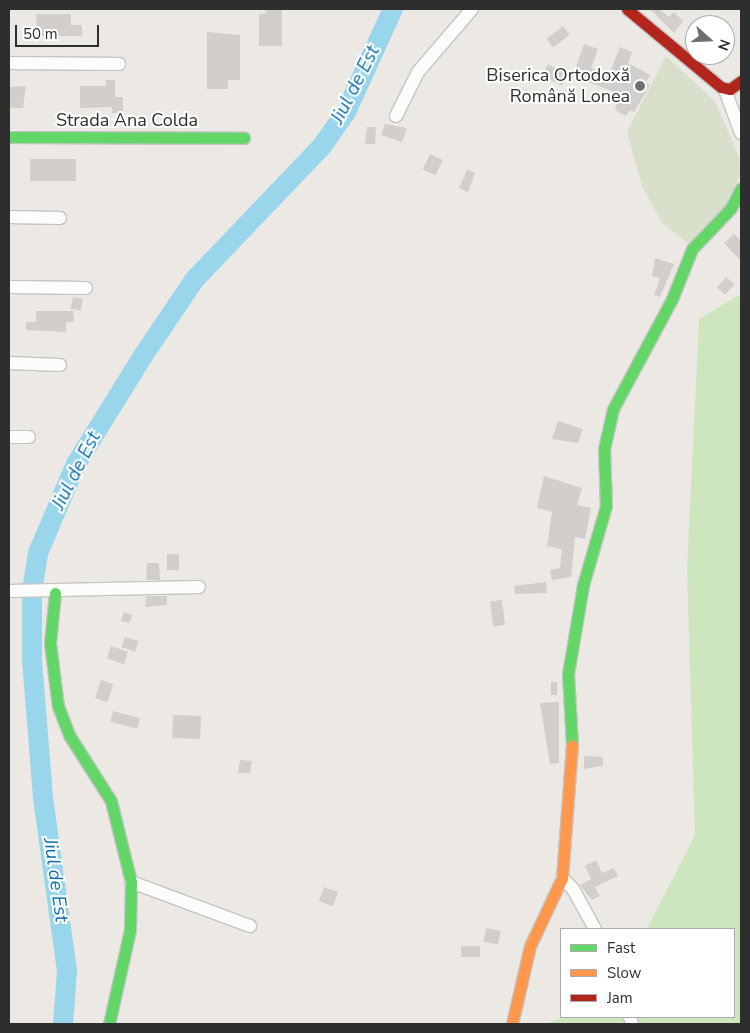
<!DOCTYPE html>
<meta charset="utf-8">
<style>
body{margin:0}
#map{position:relative;width:750px;height:1033px;overflow:hidden;background:#ece8e4;font-family:"Nunito Sans",sans-serif}
div>[style]{position:absolute}
[style*='--x']{left:calc(var(--x)*1px);top:calc(var(--y)*1px);width:calc(var(--w)*1px);rotate:calc(var(--a)*1deg)}
.green>*{inset:0;background:#cee6be}
.cemetery>*{inset:0;background:#d8e0cc}
.river>*{height:20px;margin:-10px;padding:0 10px;transform-origin:10px;border-radius:10px;background:#99d6ec}
.building>*{inset:0;background:#d1cecb;transform-origin:0 0}
.roads{filter:drop-shadow(1px 0 #c5c4c5) drop-shadow(-1px 0 #c5c4c5) drop-shadow(0 1px #c5c4c5) drop-shadow(0 -1px #c5c4c5)}
.street>*{height:12px;margin:-6px;padding:0 6px;transform-origin:6px;border-radius:6px;background:#fcfcfb}
.fast>*{height:11px;margin:-5.5px;padding:0 5.5px;transform-origin:5.5px;border-radius:5.5px;background:#63d668}
.slow>*{height:11px;margin:-5.5px;padding:0 5.5px;transform-origin:5.5px;border-radius:5.5px;background:#ff974d}
.jam>*{height:11px;margin:-5.5px;padding:0 5.5px;transform-origin:5.5px;border-radius:5.5px;background:#b3261e}
.dots>*{width:14px;height:14px;translate:-50% -50%;box-sizing:border-box;border:2px solid #fff;border-radius:50%}
span{translate:-50% -50%;white-space:nowrap;text-align:center;line-height:1.15;-webkit-text-stroke:4px #fff;paint-order:stroke}
.poi-label{font-size:18px;color:#2e2e2e}
.right{translate:-100% -50%;text-align:right}
.street-label{font-size:18px;color:#2e2e2e}
.water-label{font-size:19px;color:#0d6fa3;font-style:italic}
.frame{position:absolute;inset:0;border:10px solid #2e2e2e;pointer-events:none}
.legend{position:absolute;left:560px;top:928px;width:175px;height:90px;box-sizing:border-box;background:#fff;border:1px solid #ababab;margin:0;padding:6px 9px;list-style:none;font-size:15px;color:#2e2e2e}
.legend li{display:flex;align-items:center;gap:10px;height:25px}
.legend b{width:25px;border:1px solid #ababab}
.north{position:absolute;left:685px;top:15px;width:50px;height:50px;box-sizing:border-box;background:#fff;border:1px solid #ababab;border-radius:50%;rotate:110deg;font-size:14px;font-weight:700;line-height:20px;text-align:center;color:#2e2e2e}
.north::after{content:'';display:block;margin:auto;width:18px;height:22px;background:#706f6e;clip-path:polygon(50% 0,100% 100%,50% 72%,0 100%)}
.scale{position:absolute;left:15px;top:25px;width:84px;height:22px;box-sizing:border-box;border:2px solid #2e2e2e;border-top:0;padding-left:6px;font-size:15px;line-height:18px;white-space:nowrap;color:#2e2e2e;-webkit-text-stroke:4px #fff;paint-order:stroke}
</style>
<div id="map">
<div class="green">
<i style="clip-path:polygon(741px 294px,741px 1024px,546px 1024px,564px 1017px,734px 1017px,734px 929px,647px 929px,695px 835px,687px 569px,699px 319px)"></i>
</div>
<div class="cemetery">
<i style="clip-path:polygon(666px 56px,715px 101px,739px 157px,740px 174px,729px 204px,691px 246px,662px 223px,642px 186px,627px 132px)"></i>
</div>
<div class="river">
<i style="--x:63;--y:1024;--w:53;--a:-85.7"></i>
<i style="--x:67;--y:971;--w:176;--a:-97.9"></i>
<i style="--x:43;--y:797;--w:138;--a:-94.6"></i>
<i style="--x:32;--y:659;--w:68;--a:-90"></i>
<i style="--x:32;--y:591;--w:38;--a:-81"></i>
<i style="--x:38;--y:553;--w:97;--a:-66.9"></i>
<i style="--x:76;--y:464;--w:127;--a:-58.2"></i>
<i style="--x:143;--y:356;--w:93;--a:-56"></i>
<i style="--x:195;--y:279;--w:184;--a:-46.3"></i>
<i style="--x:322;--y:146;--w:42;--a:-54.8"></i>
<i style="--x:346;--y:112;--w:113;--a:-65.5"></i>
</div>
<div class="building">
<i style="clip-path:polygon(266px 9px,282px 9px,282px 46px,259px 46px,259px 14px,266px 13px)"></i>
<i style="clip-path:polygon(659px 9px,669px 17px,674px 12px,683px 21px,674px 33px,651px 10px)"></i>
<i style="clip-path:polygon(36px 14px,71px 14px,71px 25px,82px 25px,82px 36px,37px 36px)"></i>
<i style="left:563px;top:26px;width:11px;height:21px;rotate:52deg"></i>
<i style="clip-path:polygon(207px 32px,240px 35px,240px 80px,228px 80px,228px 89px,207px 89px)"></i>
<i style="clip-path:polygon(584px 44px,598px 49px,591px 68px,609px 74px,620px 47px,632px 52px,628px 63px,650px 75px,646px 82px,650px 85px,634px 112px,630px 110px,626px 116px,615px 110px,619px 94px,573px 76px)"></i>
<i style="left:548px;top:64px;width:22px;height:13px;rotate:27deg"></i>
<i style="clip-path:polygon(106px 80px,115px 80px,115px 97px,123px 97px,123px 113px,112px 113px,112px 107px,80px 108px,80px 86px,106px 86px)"></i>
<i style="clip-path:polygon(26px 86px,23px 108px,9px 108px,9px 87px)"></i>
<i style="clip-path:polygon(385px 124px,407px 128px,402px 142px,381px 135px)"></i>
<i style="clip-path:polygon(367px 127px,376px 127px,375px 144px,365px 144px)"></i>
<i style="left:430px;top:154px;width:14px;height:17px;rotate:25deg"></i>
<i style="left:30px;top:159px;width:46px;height:22px"></i>
<i style="clip-path:polygon(467px 170px,475px 173px,468px 192px,459px 188px)"></i>
<i style="clip-path:polygon(734px 234px,741px 241px,741px 261px,724px 243px)"></i>
<i style="clip-path:polygon(655px 258px,674px 264px,660px 297px,654px 295px,660px 278px,652px 276px)"></i>
<i style="left:726px;top:277px;width:11px;height:14px;rotate:41deg"></i>
<i style="left:73px;top:297px;width:10px;height:12px;rotate:11deg"></i>
<i style="clip-path:polygon(36px 311px,73px 311px,74px 322px,66px 322px,66px 332px,26px 330px,26px 322px,36px 322px)"></i>
<i style="clip-path:polygon(558px 421px,583px 429px,578px 443px,552px 439px)"></i>
<i style="clip-path:polygon(544px 476px,582px 488px,577px 505px,591px 508px,585px 539px,575px 537px,571px 577px,552px 580px,550px 570px,560px 568px,562px 549px,547px 546px,552px 512px,537px 508px)"></i>
<i style="left:167px;top:554px;width:12px;height:16px"></i>
<i style="clip-path:polygon(147px 563px,159px 563px,160px 580px,146px 580px)"></i>
<i style="clip-path:polygon(546px 582px,547px 593px,515px 594px,514px 586px)"></i>
<i style="clip-path:polygon(146px 596px,167px 596px,167px 605px,145px 607px)"></i>
<i style="left:502px;top:600px;width:25px;height:12px;rotate:83deg"></i>
<i style="clip-path:polygon(124px 612px,132px 615px,130px 623px,121px 621px)"></i>
<i style="left:125px;top:637px;width:14px;height:11px;rotate:17deg"></i>
<i style="left:111px;top:646px;width:18px;height:13px;rotate:19deg"></i>
<i style="left:101px;top:680px;width:13px;height:19px;rotate:18deg"></i>
<i style="left:551px;top:682px;width:6px;height:13px"></i>
<i style="clip-path:polygon(559px 702px,559px 763px,550px 764px,540px 703px)"></i>
<i style="left:113px;top:711px;width:28px;height:11px;rotate:15deg"></i>
<i style="left:173px;top:715px;width:28px;height:23px;rotate:2deg"></i>
<i style="clip-path:polygon(584px 756px,603px 757px,603px 766px,584px 769px)"></i>
<i style="clip-path:polygon(240px 760px,252px 761px,250px 773px,238px 773px)"></i>
<i style="clip-path:polygon(596px 860px,602px 873px,614px 868px,618px 876px,595px 887px,600px 896px,592px 900px,580px 885px,591px 879px,585px 866px)"></i>
<i style="left:324px;top:887px;width:15px;height:15px;rotate:20deg"></i>
<i style="left:486px;top:928px;width:15px;height:14px;rotate:11deg"></i>
<i style="left:461px;top:946px;width:19px;height:11px"></i>
</div>
<div class="roads">
<div class="street">
<i style="--x:9;--y:63;--w:110;--a:0.5"></i>
<i style="--x:725;--y:90;--w:46;--a:69.6"></i>
<i style="--x:396;--y:116;--w:49;--a:-63.4"></i>
<i style="--x:418;--y:72;--w:83;--a:-49.4"></i>
<i style="--x:9;--y:217;--w:51;--a:1.1"></i>
<i style="--x:9;--y:287;--w:77;--a:0.7"></i>
<i style="--x:9;--y:363;--w:51;--a:2.2"></i>
<i style="--x:9;--y:437;--w:20;--a:0"></i>
<i style="--x:9;--y:591;--w:190;--a:-1.2"></i>
<i style="--x:562;--y:878;--w:16;--a:45"></i>
<i style="--x:573;--y:889;--w:46;--a:61.2"></i>
<i style="--x:131;--y:882;--w:127;--a:20.3"></i>
<i style="--x:630;--y:1017;--w:7;--a:74"></i>
</div>
<div class="fast">
<i style="--x:9;--y:137;--w:235;--a:0.2"></i>
<i style="--x:55;--y:593;--w:50;--a:95.7"></i>
<i style="--x:50;--y:643;--w:64;--a:82.8"></i>
<i style="--x:58;--y:706;--w:31;--a:69"></i>
<i style="--x:69;--y:735;--w:78;--a:57.5"></i>
<i style="--x:111;--y:801;--w:83;--a:76.1"></i>
<i style="--x:131;--y:882;--w:48;--a:91.2"></i>
<i style="--x:130;--y:930;--w:96;--a:102.6"></i>
<i style="--x:572;--y:745;--w:71;--a:-93.2"></i>
<i style="--x:568;--y:674;--w:90;--a:-80.4"></i>
<i style="--x:583;--y:585;--w:82;--a:-73.8"></i>
<i style="--x:606;--y:506;--w:57;--a:-92"></i>
<i style="--x:604;--y:449;--w:41;--a:-77.3"></i>
<i style="--x:613;--y:409;--w:125;--a:-61.8"></i>
<i style="--x:672;--y:299;--w:54;--a:-68.2"></i>
<i style="--x:692;--y:249;--w:57;--a:-46.4"></i>
<i style="--x:731;--y:208;--w:22;--a:-63"></i>
</div>
<div class="slow">
<i style="--x:512;--y:1024;--w:80;--a:-77"></i>
<i style="--x:530;--y:946;--w:75;--a:-64.8"></i>
<i style="--x:562;--y:878;--w:133;--a:-85.7"></i>
</div>
<div class="jam">
<i style="--x:627;--y:9;--w:122;--a:39.7"></i>
<i style="--x:721;--y:87;--w:9;--a:13"></i>
<i style="--x:730;--y:89;--w:14;--a:-36"></i>
</div>
</div>
<div class="dots">
<i style="left:640px;top:86px;background:#706f6e"></i>
</div>
<div class="poi-label">
<span class="right" style="left:630px;top:86px">Biserica Ortodoxă<br>Română Lonea</span>
</div>
<div class="street-label">
<span style="left:127px;top:120px">Strada Ana Colda</span>
</div>
<div class="water-label">
<span style="left:356px;top:85px;rotate:-63deg">Jiul de Est</span>
<span style="left:77px;top:471px;rotate:-63deg">Jiul de Est</span>
<span style="left:55px;top:880px;rotate:82deg">Jiul de Est</span>
</div>
<div class="frame"></div>
<ul class="legend">
<li><b style="height:6px;background:#63d668"></b>Fast</li>
<li><b style="height:6px;background:#ff974d"></b>Slow</li>
<li><b style="height:6px;background:#b3261e"></b>Jam</li>
</ul>
<div class="north">N</div>
<div class="scale">50 m</div>
</div>
